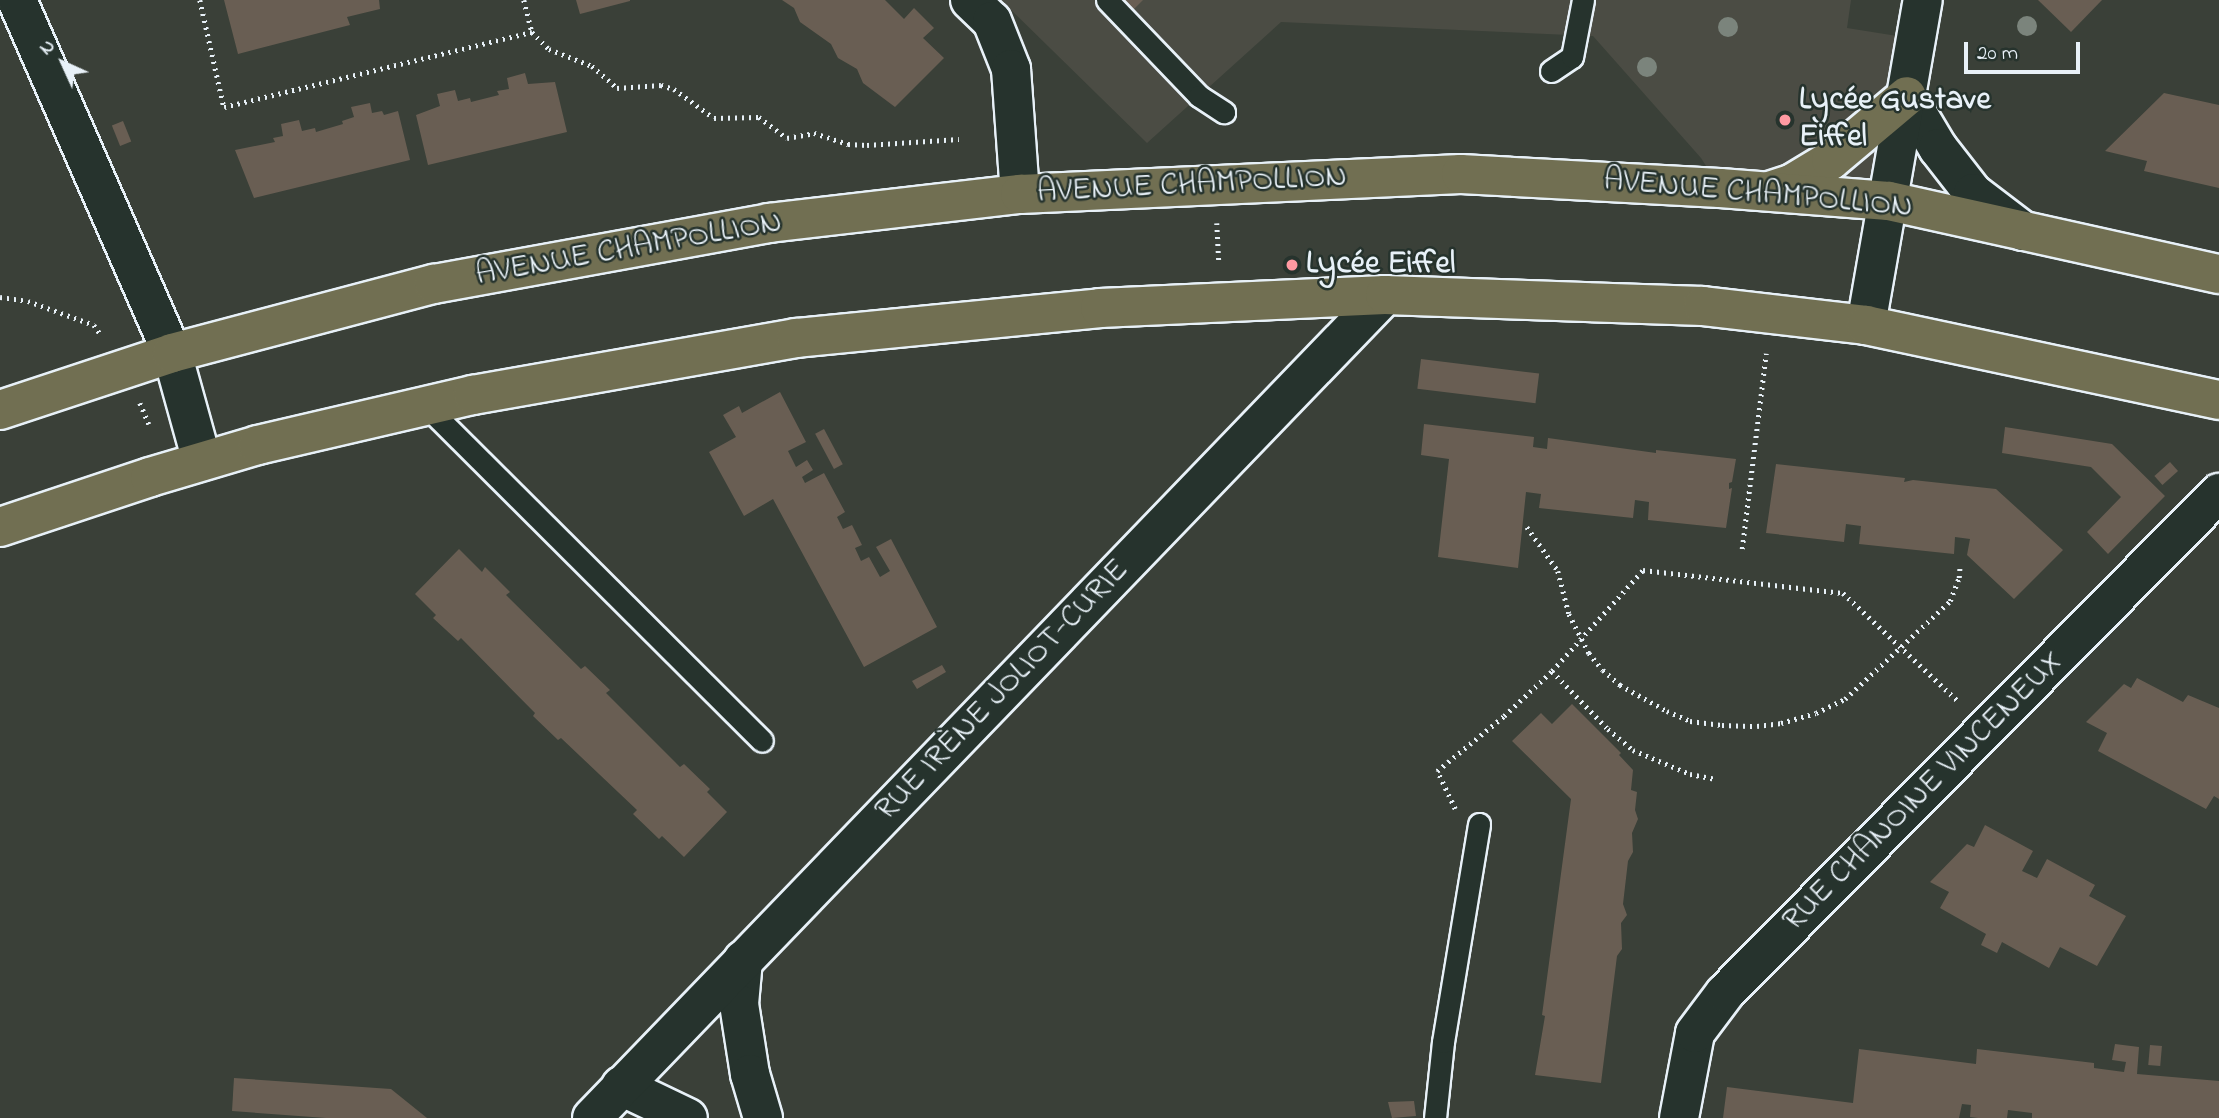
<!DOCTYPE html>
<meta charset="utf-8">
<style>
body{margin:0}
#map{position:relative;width:2219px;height:1118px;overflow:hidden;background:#3a4038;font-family:"Indie Flower",sans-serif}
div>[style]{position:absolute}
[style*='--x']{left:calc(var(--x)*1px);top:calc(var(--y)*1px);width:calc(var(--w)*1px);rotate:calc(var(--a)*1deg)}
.built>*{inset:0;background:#4b4c44}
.building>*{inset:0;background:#695e53;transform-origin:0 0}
.path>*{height:4.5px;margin-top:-2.25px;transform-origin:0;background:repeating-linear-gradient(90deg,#e8f1f8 0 2px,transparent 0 7px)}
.roads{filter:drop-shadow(2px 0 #e8f1f8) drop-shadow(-2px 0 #e8f1f8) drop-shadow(0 2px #e8f1f8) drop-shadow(0 -2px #e8f1f8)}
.service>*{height:21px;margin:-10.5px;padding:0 10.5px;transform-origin:10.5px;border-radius:10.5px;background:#26332d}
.minor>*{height:38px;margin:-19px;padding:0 19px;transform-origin:19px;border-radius:19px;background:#26332d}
.tertiary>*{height:38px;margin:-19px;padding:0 19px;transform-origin:19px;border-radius:19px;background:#26332d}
.primary>*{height:38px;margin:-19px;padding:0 19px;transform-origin:19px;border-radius:19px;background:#716f52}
.trees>*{width:20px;height:20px;margin:-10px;border-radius:50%;background:#7b847c}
.dots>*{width:19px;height:19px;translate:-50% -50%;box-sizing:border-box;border:4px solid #26332d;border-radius:50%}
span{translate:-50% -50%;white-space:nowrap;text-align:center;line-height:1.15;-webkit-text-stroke:5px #26332d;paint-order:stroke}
.poi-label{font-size:32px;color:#e8f1f8;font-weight:700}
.left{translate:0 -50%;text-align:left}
.street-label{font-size:32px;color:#e8f1f8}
.north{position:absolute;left:28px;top:28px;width:70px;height:70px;-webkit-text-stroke:5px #26332d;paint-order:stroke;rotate:315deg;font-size:19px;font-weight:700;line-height:28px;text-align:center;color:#e8f1f8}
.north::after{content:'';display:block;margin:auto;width:24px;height:32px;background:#e8f1f8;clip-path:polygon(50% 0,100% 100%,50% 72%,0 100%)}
.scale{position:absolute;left:1964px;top:42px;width:116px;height:32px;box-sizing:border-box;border:4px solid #e8f1f8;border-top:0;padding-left:9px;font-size:21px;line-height:24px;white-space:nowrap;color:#e8f1f8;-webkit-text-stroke:5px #26332d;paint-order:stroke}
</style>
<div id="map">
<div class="built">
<i style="clip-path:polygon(1001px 0,1851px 0,1847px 28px,1916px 39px,1889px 201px,1720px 188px,1701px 158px,1593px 36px,1281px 22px,1147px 143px)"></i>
</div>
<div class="building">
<i style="clip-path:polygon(224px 0,379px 0,380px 9px,347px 17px,350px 25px,238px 54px)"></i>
<i style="clip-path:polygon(576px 0,630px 0,630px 1px,580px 14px)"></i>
<i style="clip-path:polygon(782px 0,885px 0,904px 19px,914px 8px,934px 28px,923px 38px,944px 58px,895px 107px,863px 83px,857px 69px,838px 58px,831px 44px,800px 22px,794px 8px)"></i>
<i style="clip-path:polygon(1116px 0,1143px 0,1129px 14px)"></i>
<i style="clip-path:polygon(2038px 0,2102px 0,2071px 32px)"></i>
<i style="clip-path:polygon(525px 73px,528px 84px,555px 82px,567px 132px,428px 165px,416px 115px,440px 106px,437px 94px,455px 90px,458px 101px,470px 98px,471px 102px,499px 95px,497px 91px,509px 89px,507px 78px)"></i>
<i style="clip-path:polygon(2164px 93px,2219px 105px,2219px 188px,2144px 171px,2147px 161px,2105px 151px)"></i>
<i style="clip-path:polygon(370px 103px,372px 113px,382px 111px,384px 115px,398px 111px,410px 160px,254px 198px,235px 150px,275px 142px,273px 138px,283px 136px,281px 124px,299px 120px,302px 131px,315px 128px,316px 132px,343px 124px,342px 121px,354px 117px,351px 107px)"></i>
<i style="left:123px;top:121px;width:22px;height:12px;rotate:68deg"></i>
<i style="left:1421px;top:359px;width:119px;height:30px;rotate:7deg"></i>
<i style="clip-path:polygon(780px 392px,806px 442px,788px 451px,796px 467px,807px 460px,813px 470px,802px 477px,805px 483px,824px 473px,845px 512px,837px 517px,843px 529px,852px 525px,862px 545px,855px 548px,861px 561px,869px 557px,880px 577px,890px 571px,876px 547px,891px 539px,937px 627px,864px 667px,773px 499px,744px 516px,709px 452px,736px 437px,723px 415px,739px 406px,742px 413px)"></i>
<i style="clip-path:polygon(1424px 424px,1534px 437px,1533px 447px,1547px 449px,1548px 438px,1656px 453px,1656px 450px,1736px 459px,1732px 482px,1729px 483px,1729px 489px,1732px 488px,1726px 528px,1648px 520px,1649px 502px,1635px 500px,1633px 518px,1539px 508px,1541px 494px,1526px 492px,1518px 568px,1438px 557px,1449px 459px,1421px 455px)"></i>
<i style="clip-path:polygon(2005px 427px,2112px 444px,2165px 496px,2108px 554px,2087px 532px,2121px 497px,2091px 467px,2002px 453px)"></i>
<i style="left:824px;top:429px;width:40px;height:10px;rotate:62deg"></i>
<i style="left:2170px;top:462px;width:12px;height:21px;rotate:48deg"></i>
<i style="clip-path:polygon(1776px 464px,1905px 478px,1904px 482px,1913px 480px,1996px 489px,2063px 550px,2014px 599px,1967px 555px,1970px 539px,1955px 537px,1954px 554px,1859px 544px,1861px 526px,1846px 524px,1844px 542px,1766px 533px)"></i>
<i style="clip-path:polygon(459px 549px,482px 572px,485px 567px,510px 592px,506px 595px,581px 669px,585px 666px,610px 690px,606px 693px,680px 767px,684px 764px,710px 789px,707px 792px,727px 812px,684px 857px,662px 836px,659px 839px,633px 814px,637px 810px,561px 738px,558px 740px,533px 716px,535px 713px,461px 638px,458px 641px,433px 618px,436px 615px,415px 594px)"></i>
<i style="clip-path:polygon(942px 665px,946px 672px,917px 689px,912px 681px)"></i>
<i style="clip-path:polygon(2137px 678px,2183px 702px,2188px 695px,2219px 708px,2219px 799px,2214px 796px,2206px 809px,2098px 751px,2107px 733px,2086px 722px,2124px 684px,2131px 688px)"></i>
<i style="clip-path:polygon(1572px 704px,1621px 753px,1619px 755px,1633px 770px,1631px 790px,1637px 792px,1635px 810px,1638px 819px,1632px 833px,1633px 852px,1628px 861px,1623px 904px,1627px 915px,1621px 923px,1622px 949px,1617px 956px,1601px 1083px,1535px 1075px,1545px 1016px,1542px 1015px,1571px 799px,1512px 741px,1541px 713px,1552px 724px)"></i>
<i style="clip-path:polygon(1985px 825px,2033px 851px,2022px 871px,2037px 878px,2047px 859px,2095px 885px,2089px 896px,2126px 916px,2097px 966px,2060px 947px,2049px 968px,2002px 942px,1997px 953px,1981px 945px,1986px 934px,1940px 908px,1949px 892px,1930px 882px,1967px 844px,1974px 847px)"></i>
<i style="clip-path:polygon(2115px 1044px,2139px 1047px,2137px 1074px,2219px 1081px,2219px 1118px,2032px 1118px,2032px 1113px,2008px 1110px,2007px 1118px,1978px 1118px,1970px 1117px,1971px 1105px,1962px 1104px,1959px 1118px,1723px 1118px,1727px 1087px,1853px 1103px,1859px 1049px,1976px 1064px,1977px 1049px,2094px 1063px,2094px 1068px,2124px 1072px,2126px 1062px,2112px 1060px)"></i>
<i style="left:2150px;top:1045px;width:12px;height:20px;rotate:5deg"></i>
<i style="clip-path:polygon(234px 1078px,391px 1089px,427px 1118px,326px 1118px,232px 1111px)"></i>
<i style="clip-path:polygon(1414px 1101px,1416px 1116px,1392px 1118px,1388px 1102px)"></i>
</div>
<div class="path">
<i style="--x:200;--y:0;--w:110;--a:77.4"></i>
<i style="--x:224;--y:107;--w:317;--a:-13.7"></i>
<i style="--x:524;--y:0;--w:33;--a:76"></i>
<i style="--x:532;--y:32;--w:24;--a:45"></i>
<i style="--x:549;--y:49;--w:46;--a:21.6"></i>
<i style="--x:592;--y:66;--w:33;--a:41"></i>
<i style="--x:617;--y:88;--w:44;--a:-3.9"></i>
<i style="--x:661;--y:85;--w:14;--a:17"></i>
<i style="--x:674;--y:89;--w:49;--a:35.9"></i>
<i style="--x:714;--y:118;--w:45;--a:-1.3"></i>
<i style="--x:759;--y:117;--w:35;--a:37"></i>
<i style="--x:787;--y:138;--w:27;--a:-10"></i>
<i style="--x:814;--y:133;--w:36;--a:18"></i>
<i style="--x:848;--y:144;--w:19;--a:3"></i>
<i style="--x:867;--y:145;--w:92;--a:-3.7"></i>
<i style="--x:1217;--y:223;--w:40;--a:87.1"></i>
<i style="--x:0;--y:297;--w:28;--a:8"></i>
<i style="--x:28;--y:301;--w:70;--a:20"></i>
<i style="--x:94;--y:325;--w:12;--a:55"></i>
<i style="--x:140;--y:403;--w:23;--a:67"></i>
<i style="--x:1527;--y:527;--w:54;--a:54.8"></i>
<i style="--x:1558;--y:571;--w:44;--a:75.7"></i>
<i style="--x:1569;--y:614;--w:44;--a:62.9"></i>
<i style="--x:1589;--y:653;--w:22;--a:51"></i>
<i style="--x:1603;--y:670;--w:23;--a:41"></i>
<i style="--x:1620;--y:685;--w:54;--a:29"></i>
<i style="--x:1667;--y:711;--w:25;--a:23"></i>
<i style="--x:1690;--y:721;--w:32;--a:7"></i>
<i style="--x:1722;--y:725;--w:35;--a:2"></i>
<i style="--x:1757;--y:726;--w:24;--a:-7"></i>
<i style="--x:1781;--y:723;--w:36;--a:-16"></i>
<i style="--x:1816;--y:713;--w:32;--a:-26"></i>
<i style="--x:1845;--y:699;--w:144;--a:-43"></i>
<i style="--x:1950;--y:601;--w:25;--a:-69"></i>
<i style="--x:1959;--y:578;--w:14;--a:-86"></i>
<i style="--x:1742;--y:549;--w:197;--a:-83"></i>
<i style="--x:1552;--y:671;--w:136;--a:-48"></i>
<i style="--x:1643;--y:570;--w:201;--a:6.6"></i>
<i style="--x:1843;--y:593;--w:158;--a:43.2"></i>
<i style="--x:1455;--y:809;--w:42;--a:-115.3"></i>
<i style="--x:1437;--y:771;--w:87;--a:-39.4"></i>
<i style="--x:1504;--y:716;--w:66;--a:-43.2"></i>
<i style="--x:1552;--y:671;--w:81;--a:46"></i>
<i style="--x:1608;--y:729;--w:33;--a:40"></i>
<i style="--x:1633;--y:750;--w:62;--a:22.8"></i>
<i style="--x:1690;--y:774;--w:25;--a:11"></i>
</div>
<div class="roads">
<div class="service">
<i style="--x:1107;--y:0;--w:133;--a:46.2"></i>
<i style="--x:1199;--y:96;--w:30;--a:33"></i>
<i style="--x:1551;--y:71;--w:25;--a:-34"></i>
<i style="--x:1572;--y:57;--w:58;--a:-79.1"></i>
<i style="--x:426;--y:406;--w:474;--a:44.9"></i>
<i style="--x:1435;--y:1118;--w:76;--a:-84"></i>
<i style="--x:1443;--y:1042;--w:221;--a:-80.6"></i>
</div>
<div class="minor">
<i style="--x:17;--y:0;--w:386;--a:66.3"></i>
<i style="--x:970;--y:0;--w:30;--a:44"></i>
<i style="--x:992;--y:21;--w:52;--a:68.4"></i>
<i style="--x:1011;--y:69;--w:125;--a:85.9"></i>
<i style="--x:743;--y:960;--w:44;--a:95.2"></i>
<i style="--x:739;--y:1004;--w:71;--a:81.1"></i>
<i style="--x:750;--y:1074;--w:46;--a:73.5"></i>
<i style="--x:621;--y:1086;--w:74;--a:25.5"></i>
<i style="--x:592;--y:1118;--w:1143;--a:-46.06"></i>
<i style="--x:1679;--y:1118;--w:86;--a:-79.3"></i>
<i style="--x:1695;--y:1033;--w:50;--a:-53.1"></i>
<i style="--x:1725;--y:993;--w:703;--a:-45.35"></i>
</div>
<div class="tertiary">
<i style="--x:1907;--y:96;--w:61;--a:59.2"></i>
<i style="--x:1938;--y:148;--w:57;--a:52.1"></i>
<i style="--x:1973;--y:193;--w:63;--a:37.2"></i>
<i style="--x:1866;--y:325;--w:330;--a:-80.1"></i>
<i style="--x:172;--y:353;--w:112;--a:74.5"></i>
</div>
<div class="primary">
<i style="--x:1769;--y:191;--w:25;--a:-18"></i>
<i style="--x:1793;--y:183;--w:44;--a:-31.2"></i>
<i style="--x:1831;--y:160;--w:99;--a:-40.1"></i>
<i style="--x:0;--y:410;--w:181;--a:-18.3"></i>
<i style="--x:172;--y:353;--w:271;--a:-14.8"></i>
<i style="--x:434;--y:284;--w:341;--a:-10.3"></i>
<i style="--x:769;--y:223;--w:253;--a:-6.6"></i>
<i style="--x:1020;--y:194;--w:441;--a:-2.6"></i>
<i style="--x:1461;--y:174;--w:259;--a:3.1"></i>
<i style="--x:1720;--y:188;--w:169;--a:4.4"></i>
<i style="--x:1889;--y:201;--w:338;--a:12.5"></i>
<i style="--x:0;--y:527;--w:158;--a:-18.4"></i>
<i style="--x:150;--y:477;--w:113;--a:-16.5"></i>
<i style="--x:258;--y:445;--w:221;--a:-13.1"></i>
<i style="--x:473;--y:395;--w:328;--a:-10"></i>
<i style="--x:796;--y:338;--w:305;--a:-5.6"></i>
<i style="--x:1100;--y:308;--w:285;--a:-2.6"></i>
<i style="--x:1385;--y:295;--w:318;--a:2"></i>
<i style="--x:1703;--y:306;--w:164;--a:6.6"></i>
<i style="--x:1866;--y:325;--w:361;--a:12"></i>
</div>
</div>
<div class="trees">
<i style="left:2027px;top:26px"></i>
<i style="left:1728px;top:27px"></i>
<i style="left:1647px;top:67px"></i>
</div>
<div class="dots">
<i style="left:1785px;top:120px;background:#ff9aa2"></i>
<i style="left:1292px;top:265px;background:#ff9aa2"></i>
</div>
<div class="poi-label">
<span class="left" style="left:1799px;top:120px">Lycée Gustave<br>Eiffel</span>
<span class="left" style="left:1306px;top:265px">Lycée Eiffel</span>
</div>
<div class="street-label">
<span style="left:1192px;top:186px;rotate:-3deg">AVENUE CHAMPOLLION</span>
<span style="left:1758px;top:195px;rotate:5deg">AVENUE CHAMPOLLION</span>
<span style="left:629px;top:250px;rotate:-10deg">AVENUE CHAMPOLLION</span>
<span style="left:1003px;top:691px;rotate:-46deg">RUE IRÈNE JOLIOT-CURIE</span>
<span style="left:1924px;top:792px;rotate:-45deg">RUE CHANOINE VINCENEUX</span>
</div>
<div class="north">N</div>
<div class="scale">20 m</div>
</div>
